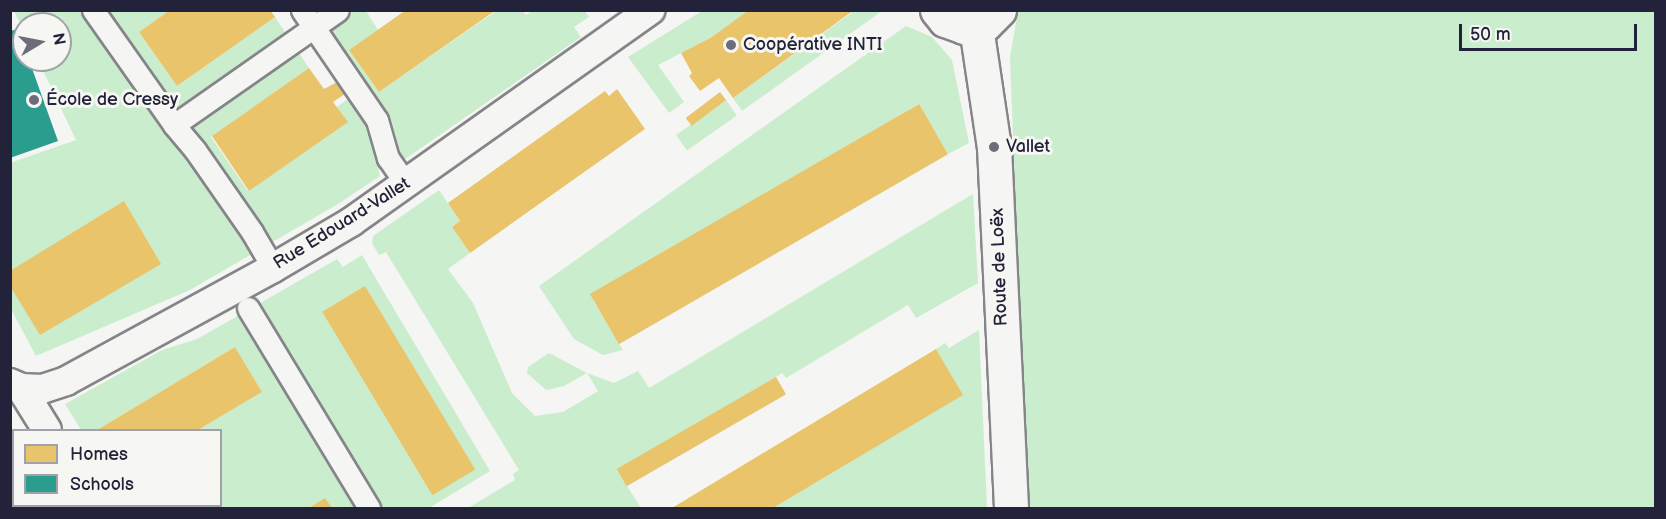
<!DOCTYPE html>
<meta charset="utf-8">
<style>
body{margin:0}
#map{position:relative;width:1666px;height:519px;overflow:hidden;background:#f5f5f3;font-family:"Balsamiq Sans",sans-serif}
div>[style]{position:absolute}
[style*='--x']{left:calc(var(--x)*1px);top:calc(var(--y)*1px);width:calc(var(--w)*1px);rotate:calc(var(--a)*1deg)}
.green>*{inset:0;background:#caedce;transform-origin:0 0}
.homes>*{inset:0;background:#e9c46a;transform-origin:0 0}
.schools>*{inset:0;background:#2a9d8f}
.roads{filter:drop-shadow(2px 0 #858589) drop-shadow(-2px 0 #858589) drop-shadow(0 2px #858589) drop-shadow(0 -2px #858589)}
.pedestrian>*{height:21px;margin:-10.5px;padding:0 10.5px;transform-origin:10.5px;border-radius:10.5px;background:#f5f5f3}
.minor>*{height:28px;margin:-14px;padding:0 14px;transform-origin:14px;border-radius:14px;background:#f5f5f3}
.tertiary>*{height:33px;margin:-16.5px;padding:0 16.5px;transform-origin:16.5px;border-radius:16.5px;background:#f5f5f3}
.dots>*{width:16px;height:16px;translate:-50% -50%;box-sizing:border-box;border:3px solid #f6f6f2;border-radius:50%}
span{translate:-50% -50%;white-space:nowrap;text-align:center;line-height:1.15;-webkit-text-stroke:6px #f6f6f2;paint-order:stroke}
.poi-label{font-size:18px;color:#22223b}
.left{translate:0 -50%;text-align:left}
.street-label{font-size:18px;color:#22223b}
.frame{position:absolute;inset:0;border:12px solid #22223b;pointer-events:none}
.legend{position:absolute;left:12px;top:429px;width:210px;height:78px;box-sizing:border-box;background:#f6f6f2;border:2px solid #a1a1a9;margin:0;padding:8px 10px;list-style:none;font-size:18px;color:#22223b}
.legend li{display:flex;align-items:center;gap:12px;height:30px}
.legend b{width:30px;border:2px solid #a1a1a9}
.north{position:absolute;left:12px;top:12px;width:60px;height:60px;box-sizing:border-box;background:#f6f6f2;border:2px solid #a1a1a9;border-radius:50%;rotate:80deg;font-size:16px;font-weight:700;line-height:24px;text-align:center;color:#22223b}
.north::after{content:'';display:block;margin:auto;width:21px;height:27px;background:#6c6c7b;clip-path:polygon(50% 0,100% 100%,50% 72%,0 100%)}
.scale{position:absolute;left:1459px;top:24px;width:178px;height:27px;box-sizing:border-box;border:3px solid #22223b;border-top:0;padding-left:8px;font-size:18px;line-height:21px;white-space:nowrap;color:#22223b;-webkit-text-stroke:4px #f6f6f2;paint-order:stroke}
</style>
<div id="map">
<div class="green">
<i style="clip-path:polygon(170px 10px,139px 32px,177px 86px,275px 17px,309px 68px,211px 137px,248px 191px,347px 122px,337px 107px,353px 95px,362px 107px,372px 134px,380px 176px,338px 204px,190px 290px,36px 356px,11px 309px,10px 163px,76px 140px,38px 60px,60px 60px,60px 24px,24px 24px,24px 31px,14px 11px)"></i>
<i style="clip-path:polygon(355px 11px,366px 11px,378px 30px,349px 50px,379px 92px,496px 11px,523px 11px,526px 15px,532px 11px,585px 11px,589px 17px,574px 27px,581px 37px,401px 162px,325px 31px)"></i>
<i style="clip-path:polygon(702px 11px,749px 11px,712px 37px,658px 65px,684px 102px,669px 113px,628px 57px)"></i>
<i style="clip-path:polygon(854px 11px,882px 11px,742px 111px,733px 98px)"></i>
<i style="clip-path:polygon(1018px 11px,1655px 11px,1655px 508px,1027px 508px,1010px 57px)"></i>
<i style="clip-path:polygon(906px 26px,932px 37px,952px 60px,969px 143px,948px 154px,918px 104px,593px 300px,623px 350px,603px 355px,574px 339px,539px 286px)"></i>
<i style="left:726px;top:100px;width:19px;height:61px;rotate:55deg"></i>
<i style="clip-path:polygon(439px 190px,460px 221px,452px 227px,470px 253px,448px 269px,473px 303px,512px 393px,535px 416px,563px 412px,598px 391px,587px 373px,564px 386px,546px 390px,527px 373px,528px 367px,549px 353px,587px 373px,614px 383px,638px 371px,649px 388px,973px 194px,978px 283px,916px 318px,908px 305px,786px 378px,782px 373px,776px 377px,619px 473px,641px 508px,468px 508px,515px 480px,513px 474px,519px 470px,386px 252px,379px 255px,372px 243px,373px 236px)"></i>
<i style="clip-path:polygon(362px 255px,490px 471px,429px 508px,375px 508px,255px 306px,337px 259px,343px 267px)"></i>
<i style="clip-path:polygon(243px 313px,361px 508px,203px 508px,201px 506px,220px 506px,220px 430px,198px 430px,262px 392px,235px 347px,97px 430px,81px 430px,65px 404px,162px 350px,197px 339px)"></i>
<i style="clip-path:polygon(979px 330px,987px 508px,773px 508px,962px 395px,936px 349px,945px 343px,949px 348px)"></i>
</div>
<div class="homes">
<i style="clip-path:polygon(170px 10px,270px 10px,275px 17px,177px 86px,139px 32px)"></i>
<i style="clip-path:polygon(406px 10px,496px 10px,379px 92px,349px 50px)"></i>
<i style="clip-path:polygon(749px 10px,854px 10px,733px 98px,719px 78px,700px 91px,689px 76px,692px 73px,681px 53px,712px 37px)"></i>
<i style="clip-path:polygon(309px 68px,324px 89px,341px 80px,347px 88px,345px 94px,333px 102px,348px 122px,249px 191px,212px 136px)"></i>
<i style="clip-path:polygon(617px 89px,645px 129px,470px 253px,452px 227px,460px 221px,448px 203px,605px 91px,609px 96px)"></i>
<i style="left:720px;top:92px;width:10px;height:43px;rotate:53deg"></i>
<i style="left:919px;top:104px;width:58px;height:380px;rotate:60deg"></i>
<i style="clip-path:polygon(124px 201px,161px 264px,40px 335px,10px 286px,10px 271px)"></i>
<i style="left:365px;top:286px;width:214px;height:50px;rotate:59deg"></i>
<i style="clip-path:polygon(235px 347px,262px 392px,198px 430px,97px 430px)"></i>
<i style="clip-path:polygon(936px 349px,963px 395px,773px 508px,672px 508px)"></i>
<i style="left:776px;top:377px;width:20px;height:184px;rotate:60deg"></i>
<i style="clip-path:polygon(325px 498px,332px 508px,309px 508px)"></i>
</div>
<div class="schools">
<i style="clip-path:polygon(18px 29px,24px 46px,24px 60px,29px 60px,58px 141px,10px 158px,10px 31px)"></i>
</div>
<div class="roads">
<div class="pedestrian">
<i style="--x:93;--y:10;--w:141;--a:54.8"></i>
<i style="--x:174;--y:125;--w:33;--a:50"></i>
<i style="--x:195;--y:150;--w:100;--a:55.2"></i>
<i style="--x:252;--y:232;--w:42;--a:59.7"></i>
<i style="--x:302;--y:10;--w:133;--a:55.7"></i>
<i style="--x:377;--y:120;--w:40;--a:74"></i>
<i style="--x:388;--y:158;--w:32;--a:55"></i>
<i style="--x:174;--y:125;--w:200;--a:-35"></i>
<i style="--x:248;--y:308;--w:234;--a:58.8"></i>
</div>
<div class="minor">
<i style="--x:10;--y:383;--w:12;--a:24"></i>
<i style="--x:21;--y:388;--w:21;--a:3"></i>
<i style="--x:42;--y:389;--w:25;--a:-18"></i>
<i style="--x:66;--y:381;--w:236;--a:-28.6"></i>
<i style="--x:273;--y:268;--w:91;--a:-30.5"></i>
<i style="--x:351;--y:222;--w:367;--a:-35.3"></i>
<i style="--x:21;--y:388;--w:49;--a:58.2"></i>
<i style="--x:92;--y:506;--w:3;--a:45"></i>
</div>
<div class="tertiary">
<i style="--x:937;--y:10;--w:13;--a:51"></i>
<i style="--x:945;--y:20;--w:20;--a:20"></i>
<i style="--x:964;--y:27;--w:21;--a:-8"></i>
<i style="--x:985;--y:24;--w:20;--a:-45"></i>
<i style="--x:976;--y:27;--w:121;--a:81.5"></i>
<i style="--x:994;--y:147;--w:361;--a:87.3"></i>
</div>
</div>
<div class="dots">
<i style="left:731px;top:45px;background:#6c6c7b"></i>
<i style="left:34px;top:100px;background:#6c6c7b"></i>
<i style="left:994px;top:147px;background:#6c6c7b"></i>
</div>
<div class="poi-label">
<span class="left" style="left:743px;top:45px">Coopérative INTI</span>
<span class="left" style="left:46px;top:100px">École de Cressy</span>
<span class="left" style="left:1006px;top:147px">Vallet</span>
</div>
<div class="street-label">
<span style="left:342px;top:224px;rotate:-32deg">Rue Edouard-Vallet</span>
<span style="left:1000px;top:267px;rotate:-92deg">Route de Loëx</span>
</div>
<div class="frame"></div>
<ul class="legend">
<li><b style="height:16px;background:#e9c46a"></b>Homes</li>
<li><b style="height:16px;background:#2a9d8f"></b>Schools</li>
</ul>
<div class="north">N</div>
<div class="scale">50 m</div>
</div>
